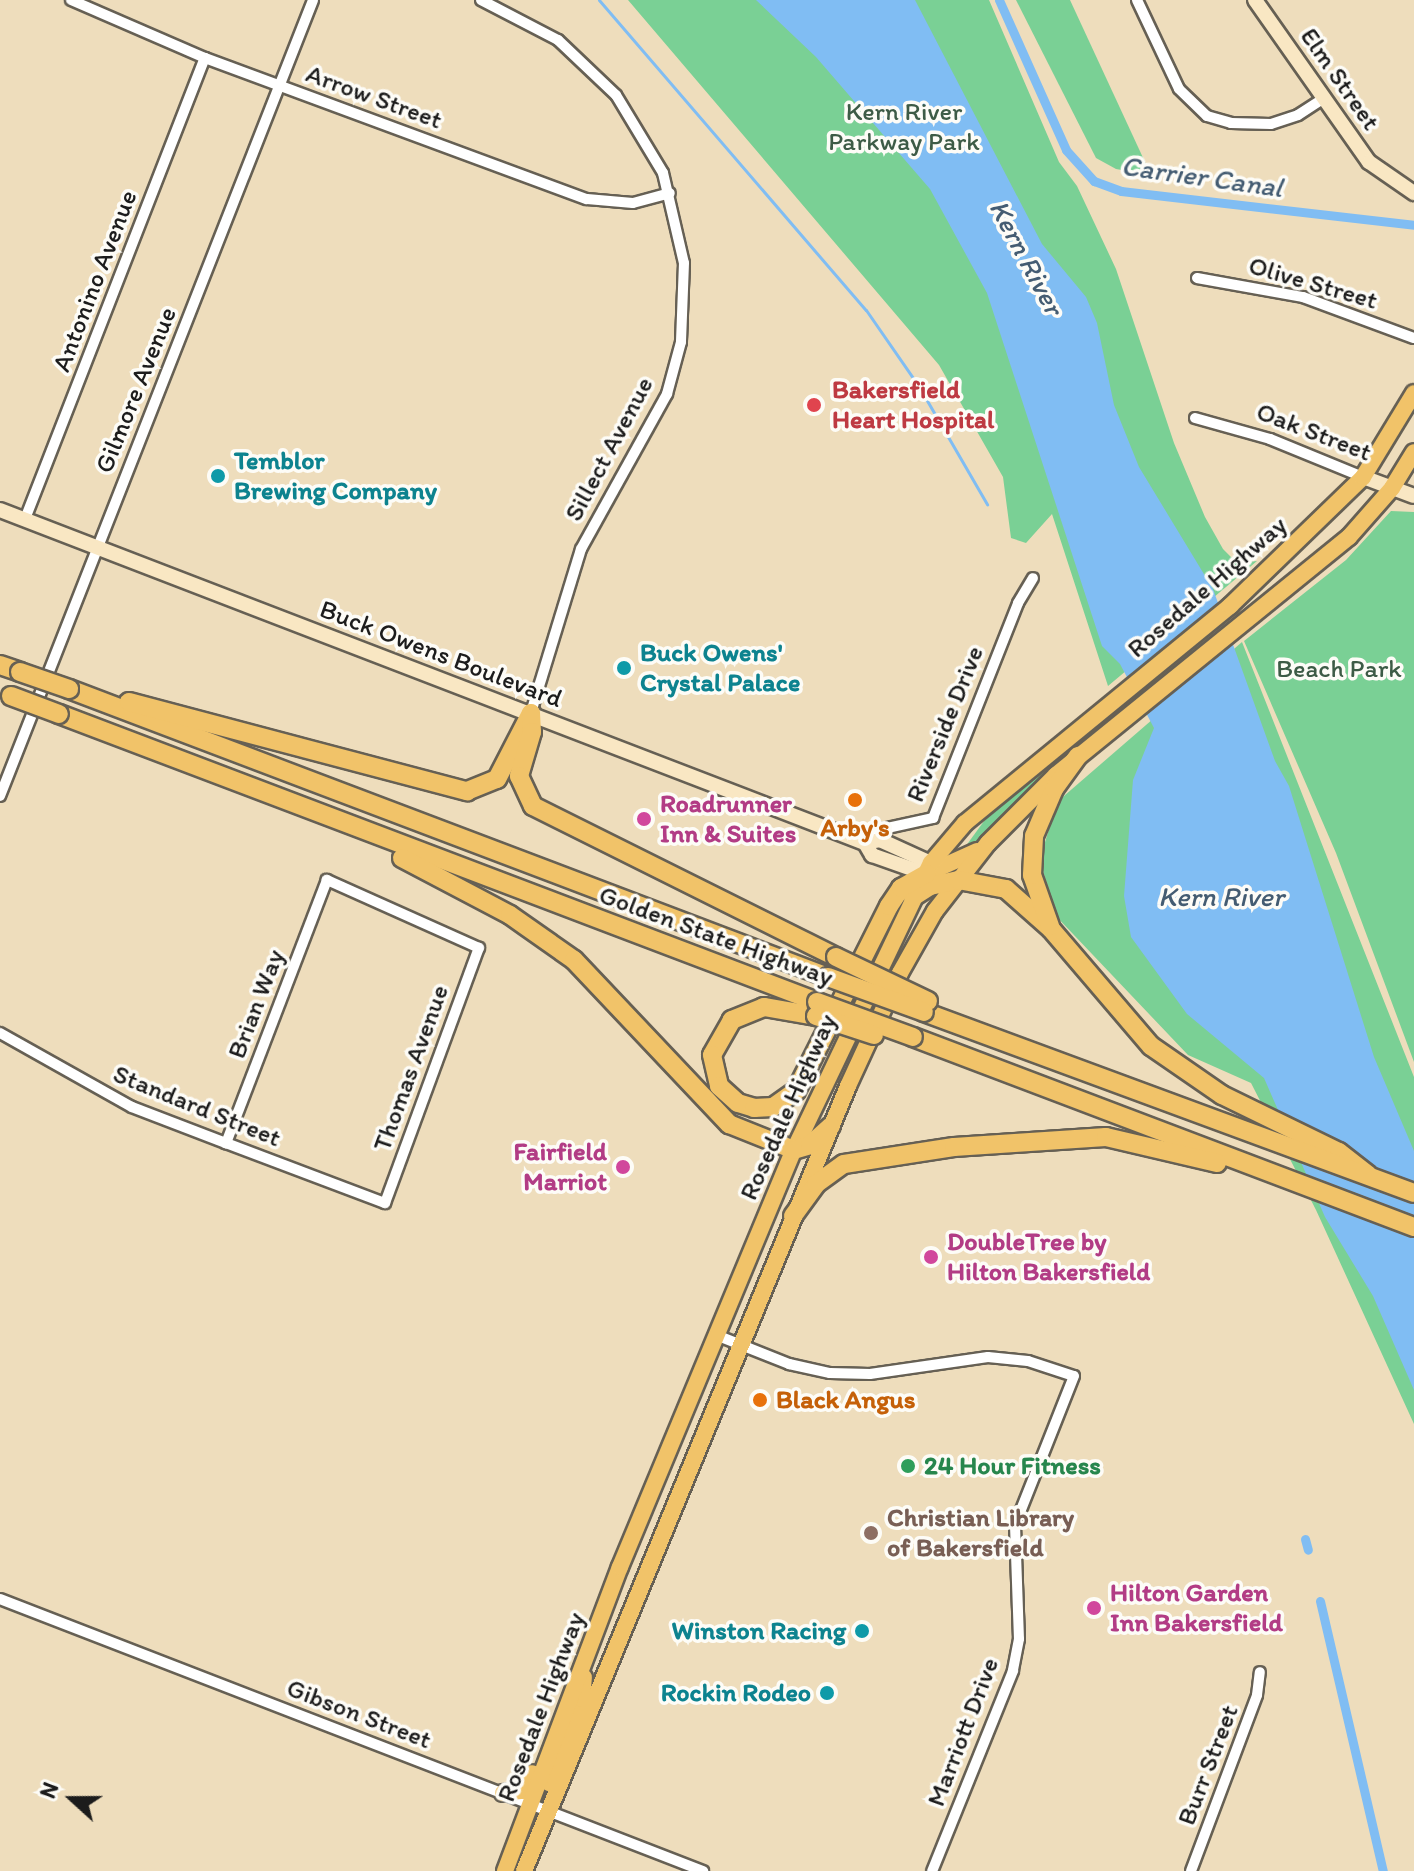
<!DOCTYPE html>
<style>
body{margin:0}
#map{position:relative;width:1414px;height:1871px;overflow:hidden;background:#eeddbc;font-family:Itim,sans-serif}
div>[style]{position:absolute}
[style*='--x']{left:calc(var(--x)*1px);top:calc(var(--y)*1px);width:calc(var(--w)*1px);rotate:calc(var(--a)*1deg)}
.green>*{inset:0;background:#7ad095}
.water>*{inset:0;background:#80bdf3}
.stream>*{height:3px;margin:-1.5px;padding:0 1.5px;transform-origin:1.5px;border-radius:1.5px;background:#80bdf3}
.canal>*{height:9px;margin:-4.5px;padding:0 4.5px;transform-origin:4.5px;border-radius:4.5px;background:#80bdf3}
.roads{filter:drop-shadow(2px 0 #666054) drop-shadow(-2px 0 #666054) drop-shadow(0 2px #666054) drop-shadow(0 -2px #666054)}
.street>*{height:10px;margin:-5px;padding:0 5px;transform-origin:5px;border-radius:5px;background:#fff}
.secondary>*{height:14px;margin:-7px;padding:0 7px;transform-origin:7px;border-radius:7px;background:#f9e7c3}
.primary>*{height:16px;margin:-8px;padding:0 8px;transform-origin:8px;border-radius:8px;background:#f1c369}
.highway>*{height:18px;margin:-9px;padding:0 9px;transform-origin:9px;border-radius:9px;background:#f1c369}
.bridges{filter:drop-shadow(2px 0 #666054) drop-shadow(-2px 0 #666054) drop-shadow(0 2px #666054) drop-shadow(0 -2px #666054)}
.highway-bridge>*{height:18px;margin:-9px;padding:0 9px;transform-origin:9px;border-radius:9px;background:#f1c369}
.dots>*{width:22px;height:22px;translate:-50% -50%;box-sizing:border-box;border:4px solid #fdfcf7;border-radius:50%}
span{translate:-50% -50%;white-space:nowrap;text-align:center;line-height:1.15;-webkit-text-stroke:7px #fdfcf7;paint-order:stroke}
.street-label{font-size:26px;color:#1c1c1c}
.park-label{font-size:26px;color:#3d5b46}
.health-label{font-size:26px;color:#be3a42;font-weight:700}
.left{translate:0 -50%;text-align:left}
.culture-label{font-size:26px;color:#0d838f;font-weight:700}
.right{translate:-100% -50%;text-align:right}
.hotel-label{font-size:26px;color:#b23c85;font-weight:700}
.food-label{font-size:26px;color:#c56008;font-weight:700}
.leisure-label{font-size:26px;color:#27864d;font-weight:700}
.education-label{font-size:26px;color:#785e54;font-weight:700}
.water-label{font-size:28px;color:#445c72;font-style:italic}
.north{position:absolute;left:32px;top:1759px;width:80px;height:80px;-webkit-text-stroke:6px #fdfcf7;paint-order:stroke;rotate:291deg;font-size:22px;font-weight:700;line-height:32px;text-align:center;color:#1c1c1c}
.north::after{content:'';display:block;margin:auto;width:28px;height:36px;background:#1c1c1c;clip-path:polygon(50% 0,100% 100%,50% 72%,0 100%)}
</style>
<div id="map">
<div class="green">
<i style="clip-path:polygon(628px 0,989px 0,1059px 162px,1077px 186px,1116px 269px,1174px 443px,1205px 517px,1223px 549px,1237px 563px,1257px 561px,1108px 686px,1052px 514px,1026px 543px,1011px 538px,1003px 477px,939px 365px)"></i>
<i style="clip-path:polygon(1016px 0,1070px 0,1151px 175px,1116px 169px,1096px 158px)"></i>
<i style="clip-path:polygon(1391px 511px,1414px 512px,1414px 1062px,1336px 853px,1244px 641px,1346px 560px)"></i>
<i style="clip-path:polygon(1242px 642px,1414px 1077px,1414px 1424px,1316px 1210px,1251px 1083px,1188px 1055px,1054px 914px,1040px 859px,1057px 802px)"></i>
<i style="clip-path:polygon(1096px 726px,972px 847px,960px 854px,987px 817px)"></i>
</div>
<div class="water">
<i style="clip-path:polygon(756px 0,915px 0,1042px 244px,1086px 297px,1097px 323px,1114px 405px,1139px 467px,1213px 589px,1275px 761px,1289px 786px,1374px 1057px,1414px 1151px,1414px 1390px,1373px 1296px,1325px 1217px,1264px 1078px,1187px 1014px,1131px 937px,1124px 896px,1133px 780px,1154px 728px,1120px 664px,1102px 646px,987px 293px,930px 189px,816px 57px)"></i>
</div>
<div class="stream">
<i style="--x:599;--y:0;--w:409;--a:49.3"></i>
<i style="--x:866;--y:310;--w:91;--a:55.3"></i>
<i style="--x:918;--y:385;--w:138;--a:59.9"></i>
</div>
<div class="canal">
<i style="--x:999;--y:0;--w:164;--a:65.9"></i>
<i style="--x:1066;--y:150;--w:42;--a:47.9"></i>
<i style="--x:1094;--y:181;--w:29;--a:20"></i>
<i style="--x:1121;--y:191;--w:295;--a:6.6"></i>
<i style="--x:1305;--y:1539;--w:11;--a:75"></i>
<i style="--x:1320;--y:1601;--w:277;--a:76.9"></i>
</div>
<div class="roads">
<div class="street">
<i style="--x:71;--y:0;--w:146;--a:23.4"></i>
<i style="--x:205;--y:58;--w:407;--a:20.3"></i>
<i style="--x:587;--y:199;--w:46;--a:5"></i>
<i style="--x:633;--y:203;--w:38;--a:-15"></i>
<i style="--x:481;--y:0;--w:87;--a:27.5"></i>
<i style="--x:558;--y:40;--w:80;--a:43.5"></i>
<i style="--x:616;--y:95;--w:91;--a:58.9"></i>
<i style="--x:663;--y:173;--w:92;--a:76.9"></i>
<i style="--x:684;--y:263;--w:79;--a:92.2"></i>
<i style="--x:681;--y:342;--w:54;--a:105.1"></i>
<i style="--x:667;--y:394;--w:177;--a:119"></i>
<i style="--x:581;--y:549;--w:171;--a:107"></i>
<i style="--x:1137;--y:0;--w:98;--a:64.7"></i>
<i style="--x:1179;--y:89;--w:39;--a:44"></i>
<i style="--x:1207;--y:116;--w:25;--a:16"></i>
<i style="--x:1231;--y:123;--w:40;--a:1.4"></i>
<i style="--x:1271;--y:124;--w:28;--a:-18"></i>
<i style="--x:1298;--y:115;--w:31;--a:-33"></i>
<i style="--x:1197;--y:278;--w:108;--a:10.2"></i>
<i style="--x:1303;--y:297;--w:118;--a:20.3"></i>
<i style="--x:1195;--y:418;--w:78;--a:15.6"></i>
<i style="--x:1270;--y:439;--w:100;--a:22.2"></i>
<i style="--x:25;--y:519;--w:495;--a:-68.7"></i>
<i style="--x:0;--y:796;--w:855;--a:-68.53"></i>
<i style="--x:865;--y:843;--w:12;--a:-70"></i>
<i style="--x:869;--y:832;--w:66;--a:-12.3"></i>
<i style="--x:933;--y:818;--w:231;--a:-68.4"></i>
<i style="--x:1018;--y:603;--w:29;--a:-59"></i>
<i style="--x:0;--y:1033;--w:151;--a:29.3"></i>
<i style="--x:132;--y:1107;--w:101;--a:21"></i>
<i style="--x:226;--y:1143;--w:170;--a:20.7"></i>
<i style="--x:385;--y:1203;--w:272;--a:-69.8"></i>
<i style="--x:479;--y:948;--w:167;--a:-155.9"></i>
<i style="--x:327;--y:880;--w:282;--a:111"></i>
<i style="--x:716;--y:1335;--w:79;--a:21.7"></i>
<i style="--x:789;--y:1364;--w:42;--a:12.4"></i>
<i style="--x:830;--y:1373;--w:40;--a:1.4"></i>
<i style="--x:870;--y:1374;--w:119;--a:-8.2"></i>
<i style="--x:988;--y:1357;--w:40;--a:5.7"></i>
<i style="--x:1028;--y:1361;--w:48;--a:18.1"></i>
<i style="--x:1074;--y:1376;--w:160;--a:111.6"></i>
<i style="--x:1015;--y:1525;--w:114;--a:88"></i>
<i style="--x:1019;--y:1639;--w:33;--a:101"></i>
<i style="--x:1013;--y:1671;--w:216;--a:112"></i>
<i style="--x:0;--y:1599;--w:754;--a:21.15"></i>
<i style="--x:1191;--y:1871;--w:188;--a:-69.4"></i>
<i style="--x:1257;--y:1695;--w:23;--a:-83"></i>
</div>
<div class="secondary">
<i style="--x:1255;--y:0;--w:198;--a:54.9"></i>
<i style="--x:1369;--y:162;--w:55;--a:34.6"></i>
<i style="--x:1363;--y:477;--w:54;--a:20.4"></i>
<i style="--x:0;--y:510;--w:927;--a:21.06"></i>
<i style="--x:865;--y:843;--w:15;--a:-11"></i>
<i style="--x:880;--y:840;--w:56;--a:24.3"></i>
<i style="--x:865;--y:843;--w:14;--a:60"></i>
<i style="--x:872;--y:855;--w:57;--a:19.4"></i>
</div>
<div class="primary">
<i style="--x:926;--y:874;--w:56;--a:-24.3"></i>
<i style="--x:549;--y:1783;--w:90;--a:-68.6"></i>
<i style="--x:582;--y:1699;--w:22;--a:-85"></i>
<i style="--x:503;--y:1793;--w:20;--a:-6"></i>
<i style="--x:523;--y:1791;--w:20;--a:-63"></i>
<i style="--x:505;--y:1871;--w:325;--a:-69.3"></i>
<i style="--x:620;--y:1567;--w:452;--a:-67.4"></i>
<i style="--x:794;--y:1150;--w:318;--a:-64.5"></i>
<i style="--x:931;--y:863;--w:52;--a:-49.6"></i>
<i style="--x:965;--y:823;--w:343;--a:-39.3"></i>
<i style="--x:1230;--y:606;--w:185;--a:-44.1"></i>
<i style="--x:1363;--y:477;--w:98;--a:-58.7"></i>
<i style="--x:524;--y:1871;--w:849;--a:-67.57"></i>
<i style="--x:848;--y:1086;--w:124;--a:-65.3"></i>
<i style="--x:900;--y:973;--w:71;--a:-60.6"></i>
<i style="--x:935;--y:911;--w:86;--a:-52.1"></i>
<i style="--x:988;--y:843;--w:96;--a:-45"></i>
<i style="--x:1056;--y:775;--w:377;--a:-39.1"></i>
<i style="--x:1349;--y:537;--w:65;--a:-48.7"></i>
<i style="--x:1392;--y:488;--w:42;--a:-58.6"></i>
</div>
<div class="highway">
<i style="--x:0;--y:665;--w:21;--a:19"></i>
<i style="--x:69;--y:689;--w:812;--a:20.78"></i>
<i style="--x:129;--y:702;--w:350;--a:14.8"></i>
<i style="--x:467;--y:791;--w:32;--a:-22"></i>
<i style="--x:497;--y:779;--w:74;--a:-62.7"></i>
<i style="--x:531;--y:713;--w:19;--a:87"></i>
<i style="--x:532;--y:732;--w:46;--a:106.5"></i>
<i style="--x:519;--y:776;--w:33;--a:65"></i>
<i style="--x:533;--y:806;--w:339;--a:26.5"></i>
<i style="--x:59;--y:714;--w:811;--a:20.8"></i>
<i style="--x:402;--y:858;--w:122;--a:27.8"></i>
<i style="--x:510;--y:915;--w:78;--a:35.1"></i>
<i style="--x:574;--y:960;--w:226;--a:46.6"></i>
<i style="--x:729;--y:1124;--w:70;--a:21.8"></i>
<i style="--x:794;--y:1150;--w:17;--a:-17"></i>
<i style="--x:810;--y:1145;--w:28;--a:-42"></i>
<i style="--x:913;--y:897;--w:20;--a:-33"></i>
<i style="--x:930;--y:886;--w:29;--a:-12"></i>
<i style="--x:958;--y:880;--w:49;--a:10.6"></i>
<i style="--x:1006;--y:889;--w:60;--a:41.6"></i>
<i style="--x:1051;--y:929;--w:154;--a:49.5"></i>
<i style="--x:1151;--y:1046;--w:86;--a:34.6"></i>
<i style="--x:1222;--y:1095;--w:130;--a:26"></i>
<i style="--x:1339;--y:1152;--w:37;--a:38"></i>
<i style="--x:1050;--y:926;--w:54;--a:-109.4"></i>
<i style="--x:1032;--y:875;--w:39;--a:-87"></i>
<i style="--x:1034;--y:836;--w:51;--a:-66.9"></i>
<i style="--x:1054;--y:789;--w:41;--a:-54"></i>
<i style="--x:924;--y:1012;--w:522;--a:20.27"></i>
<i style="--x:816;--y:1016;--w:53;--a:-170.2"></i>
<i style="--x:764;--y:1007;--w:35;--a:158"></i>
<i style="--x:732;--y:1020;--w:40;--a:119.7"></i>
<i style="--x:712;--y:1055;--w:32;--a:77"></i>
<i style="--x:719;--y:1086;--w:25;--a:42"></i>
<i style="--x:738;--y:1103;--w:17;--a:17"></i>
<i style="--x:754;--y:1108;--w:19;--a:-3"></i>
<i style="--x:773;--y:1107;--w:28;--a:-35"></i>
<i style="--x:796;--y:1091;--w:207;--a:-63.3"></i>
<i style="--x:889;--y:906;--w:22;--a:-56"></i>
<i style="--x:901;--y:888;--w:29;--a:-29"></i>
<i style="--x:913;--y:1037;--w:536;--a:20.77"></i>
<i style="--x:793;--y:1216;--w:39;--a:-54"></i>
<i style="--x:816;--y:1184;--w:34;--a:-36"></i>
<i style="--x:844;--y:1164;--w:111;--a:-8.8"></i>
<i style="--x:954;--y:1147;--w:152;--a:-3.8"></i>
<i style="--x:1106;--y:1137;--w:114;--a:13.2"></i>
</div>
</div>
<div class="bridges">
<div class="highway-bridge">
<i style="--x:20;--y:672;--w:52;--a:19.1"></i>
<i style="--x:11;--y:696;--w:51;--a:20.6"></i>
<i style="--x:836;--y:957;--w:102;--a:25.6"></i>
<i style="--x:828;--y:977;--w:102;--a:20"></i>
<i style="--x:817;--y:1002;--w:102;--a:20"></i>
<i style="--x:816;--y:1016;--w:61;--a:18.1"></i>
</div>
</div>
<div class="dots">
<i style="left:814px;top:405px;background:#e0444e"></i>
<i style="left:218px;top:476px;background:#0f9aa8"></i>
<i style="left:624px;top:668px;background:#0f9aa8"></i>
<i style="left:855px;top:800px;background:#e8710a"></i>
<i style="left:644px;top:819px;background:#d1479c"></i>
<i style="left:623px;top:1167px;background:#d1479c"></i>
<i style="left:931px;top:1257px;background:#d1479c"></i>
<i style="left:760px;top:1400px;background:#e8710a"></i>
<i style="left:908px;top:1466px;background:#2e9e5b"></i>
<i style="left:871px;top:1533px;background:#8d6e63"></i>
<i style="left:1094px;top:1608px;background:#d1479c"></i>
<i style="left:862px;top:1631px;background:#0f9aa8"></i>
<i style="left:827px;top:1693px;background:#0f9aa8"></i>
</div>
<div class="street-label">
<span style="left:1340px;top:79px;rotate:55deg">Elm Street</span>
<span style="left:374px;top:97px;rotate:20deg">Arrow Street</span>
<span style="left:95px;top:281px;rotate:-69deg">Antonino Avenue</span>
<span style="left:1313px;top:283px;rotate:16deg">Olive Street</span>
<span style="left:136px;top:390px;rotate:-68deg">Gilmore Avenue</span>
<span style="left:1314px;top:432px;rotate:21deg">Oak Street</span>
<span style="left:609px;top:449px;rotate:-62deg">Sillect Avenue</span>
<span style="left:1207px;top:587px;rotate:-41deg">Rosedale Highway</span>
<span style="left:441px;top:654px;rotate:21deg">Buck Owens Boulevard</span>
<span style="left:945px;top:724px;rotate:-68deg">Riverside Drive</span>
<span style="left:716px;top:936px;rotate:20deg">Golden State Highway</span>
<span style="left:256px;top:1004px;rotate:-69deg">Brian Way</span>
<span style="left:411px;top:1068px;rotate:-70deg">Thomas Avenue</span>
<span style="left:197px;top:1106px;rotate:22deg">Standard Street</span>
<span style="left:788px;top:1107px;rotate:-66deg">Rosedale Highway</span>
<span style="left:541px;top:1707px;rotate:-69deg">Rosedale Highway</span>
<span style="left:359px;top:1714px;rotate:21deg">Gibson Street</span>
<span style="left:963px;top:1732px;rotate:-69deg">Marriott Drive</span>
<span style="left:1208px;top:1765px;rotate:-69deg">Burr Street</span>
</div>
<div class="park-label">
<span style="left:904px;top:127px">Kern River<br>Parkway Park</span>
<span style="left:1339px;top:669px">Beach Park</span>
</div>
<div class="health-label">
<span class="left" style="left:832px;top:405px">Bakersfield<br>Heart Hospital</span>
</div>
<div class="culture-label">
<span class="left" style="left:234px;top:476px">Temblor<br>Brewing Company</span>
<span class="left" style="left:640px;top:668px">Buck Owens'<br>Crystal Palace</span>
<span class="right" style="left:846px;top:1631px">Winston Racing</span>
<span class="right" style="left:811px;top:1693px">Rockin Rodeo</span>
</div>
<div class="hotel-label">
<span class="left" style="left:660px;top:819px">Roadrunner<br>Inn &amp; Suites</span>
<span class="right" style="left:607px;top:1167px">Fairfield<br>Marriot</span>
<span class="left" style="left:947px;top:1257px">DoubleTree by<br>Hilton Bakersfield</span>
<span class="left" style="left:1110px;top:1608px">Hilton Garden<br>Inn Bakersfield</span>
</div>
<div class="food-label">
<span style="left:855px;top:828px">Arby's</span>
<span class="left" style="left:776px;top:1400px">Black Angus</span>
</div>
<div class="leisure-label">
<span class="left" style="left:924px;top:1466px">24 Hour Fitness</span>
</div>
<div class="education-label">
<span class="left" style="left:887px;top:1533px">Christian Library<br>of Bakersfield</span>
</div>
<div class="water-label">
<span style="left:1202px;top:176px;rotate:8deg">Carrier Canal</span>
<span style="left:1027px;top:257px;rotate:62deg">Kern River</span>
<span style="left:1221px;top:896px">Kern River</span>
</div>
<div class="north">N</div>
</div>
